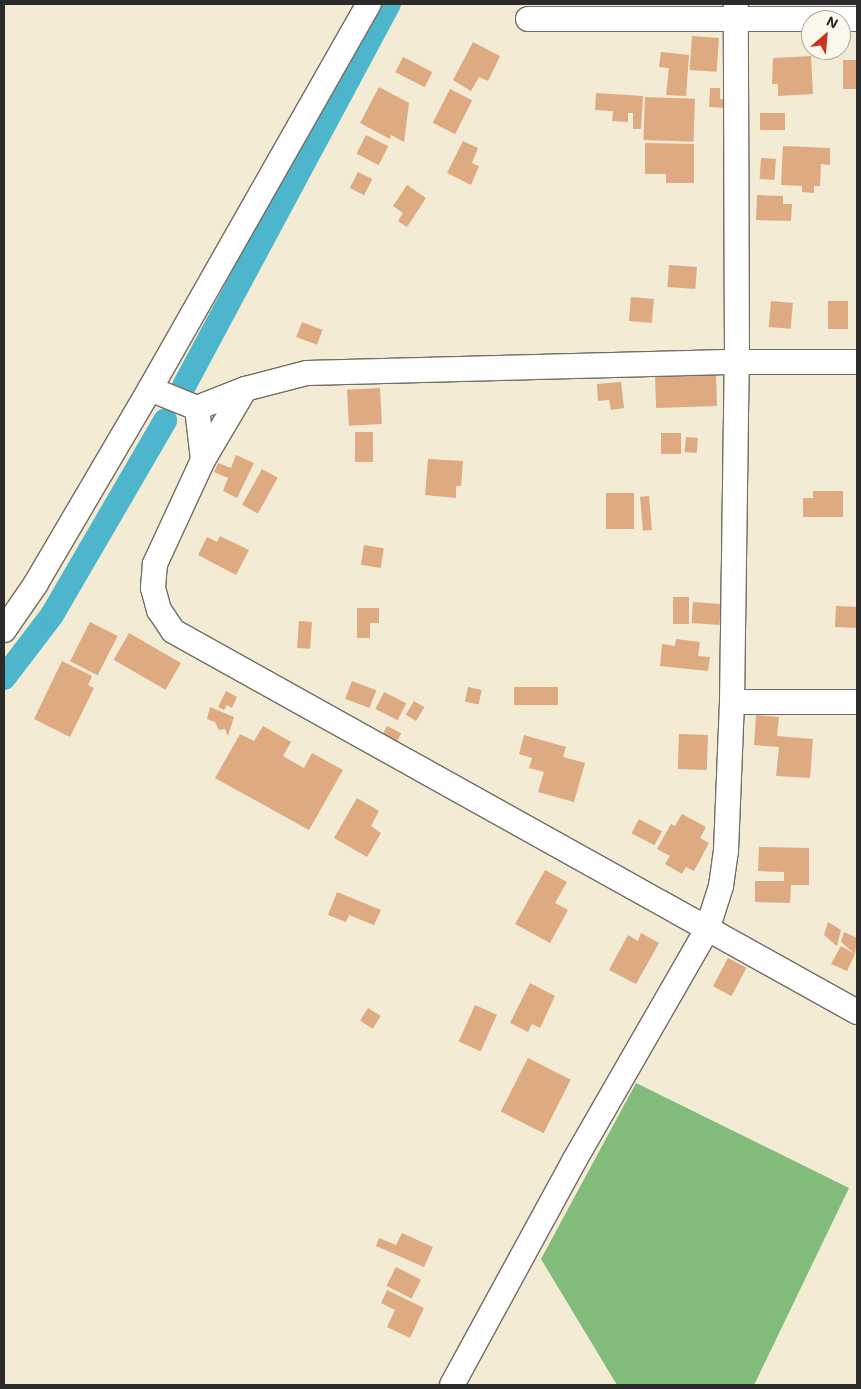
<!DOCTYPE html>
<style>
body{margin:0}
#map{position:relative;width:861px;height:1389px;overflow:hidden;background:#f3ebd4;font-family:Mali,sans-serif}
div>[style]{position:absolute}
[style*='--x']{left:calc(var(--x)*1px);top:calc(var(--y)*1px);width:calc(var(--w)*1px);rotate:calc(var(--a)*1deg)}
.forest>*{inset:0;background:#82bc7a}
.canal>*{height:24px;margin:-12px;padding:0 12px;transform-origin:12px;border-radius:12px;background:#4eb6cc}
.building>*{inset:0;background:#ddaa82;transform-origin:0 0}
.roads{filter:drop-shadow(1px 0 #716e66) drop-shadow(-1px 0 #716e66) drop-shadow(0 1px #716e66) drop-shadow(0 -1px #716e66)}
.street>*{height:24px;margin:-12px;padding:0 12px;transform-origin:12px;border-radius:12px;background:#fff}
span{translate:-50% -50%;white-space:nowrap;text-align:center;line-height:1.15;-webkit-text-stroke:5px #fbf7ec;paint-order:stroke}
.frame{position:absolute;inset:0;border:5px solid #2b2b2b;pointer-events:none}
.north{position:absolute;left:801px;top:10px;width:50px;height:50px;box-sizing:border-box;background:#fbf7ec;border:1px solid #a8a59f;border-radius:50%;rotate:27deg;font-size:14px;font-weight:700;line-height:20px;text-align:center;color:#2b2b2b}
.north::after{content:'';display:block;margin:auto;width:18px;height:22px;background:#c8321e;clip-path:polygon(50% 0,100% 100%,50% 72%,0 100%)}
</style>
<div id="map">
<div class="forest">
<i style="clip-path:polygon(636px 1083px,849px 1188px,754px 1385px,617px 1385px,541px 1259px)"></i>
</div>
<div class="canal">
<i style="--x:184;--y:386;--w:434;--a:-61.8"></i>
<i style="--x:4;--y:678;--w:79;--a:-52.7"></i>
<i style="--x:52;--y:615;--w:225;--a:-59.8"></i>
</div>
<div class="building">
<i style="left:692px;top:36px;width:27px;height:34px;rotate:4deg"></i>
<i style="clip-path:polygon(473px 42px,500px 56px,488px 81px,479px 77px,471px 91px,453px 80px)"></i>
<i style="clip-path:polygon(661px 52px,689px 55px,686px 96px,666px 95px,669px 68px,659px 67px)"></i>
<i style="clip-path:polygon(811px 56px,813px 94px,778px 96px,778px 84px,772px 84px,773px 58px)"></i>
<i style="left:403px;top:57px;width:33px;height:17px;rotate:27deg"></i>
<i style="left:857px;top:60px;width:29px;height:14px;rotate:90deg"></i>
<i style="clip-path:polygon(379px 87px,409px 103px,404px 142px,391px 135px,390px 139px,360px 123px)"></i>
<i style="clip-path:polygon(710px 88px,720px 88px,720px 99px,725px 99px,725px 108px,709px 107px)"></i>
<i style="left:450px;top:89px;width:25px;height:38px;rotate:27deg"></i>
<i style="clip-path:polygon(596px 93px,643px 96px,641px 129px,633px 129px,633px 113px,628px 113px,628px 122px,612px 121px,613px 111px,595px 110px)"></i>
<i style="left:645px;top:97px;width:50px;height:43px;rotate:2deg"></i>
<i style="left:785px;top:113px;width:17px;height:25px;rotate:90deg"></i>
<i style="left:366px;top:135px;width:25px;height:21px;rotate:27deg"></i>
<i style="clip-path:polygon(463px 141px,478px 148px,472px 163px,479px 166px,471px 185px,447px 173px)"></i>
<i style="clip-path:polygon(645px 143px,694px 144px,694px 183px,666px 183px,666px 174px,645px 174px)"></i>
<i style="clip-path:polygon(783px 146px,830px 148px,830px 165px,821px 164px,820px 186px,814px 186px,814px 193px,802px 192px,802px 186px,781px 185px)"></i>
<i style="left:761px;top:158px;width:15px;height:21px;rotate:4deg"></i>
<i style="left:358px;top:172px;width:16px;height:18px;rotate:27deg"></i>
<i style="clip-path:polygon(407px 185px,426px 198px,407px 227px,398px 221px,403px 213px,393px 206px)"></i>
<i style="clip-path:polygon(757px 195px,783px 196px,783px 204px,792px 204px,791px 221px,756px 220px)"></i>
<i style="left:669px;top:265px;width:28px;height:22px;rotate:4deg"></i>
<i style="left:631px;top:297px;width:23px;height:24px;rotate:5deg"></i>
<i style="left:771px;top:301px;width:22px;height:26px;rotate:5deg"></i>
<i style="left:828px;top:301px;width:20px;height:28px"></i>
<i style="left:302px;top:322px;width:22px;height:16px;rotate:21deg"></i>
<i style="left:716px;top:375px;width:31px;height:61px;rotate:88deg"></i>
<i style="clip-path:polygon(621px 382px,624px 408px,611px 410px,609px 400px,598px 401px,597px 384px)"></i>
<i style="left:380px;top:388px;width:36px;height:33px;rotate:87deg"></i>
<i style="left:355px;top:432px;width:18px;height:30px"></i>
<i style="left:661px;top:433px;width:20px;height:21px"></i>
<i style="left:686px;top:437px;width:12px;height:15px;rotate:5deg"></i>
<i style="clip-path:polygon(236px 455px,254px 463px,237px 498px,223px 491px,228px 478px,214px 472px,218px 463px,231px 468px)"></i>
<i style="clip-path:polygon(428px 459px,463px 461px,461px 486px,456px 486px,456px 498px,425px 495px)"></i>
<i style="left:262px;top:469px;width:18px;height:41px;rotate:29deg"></i>
<i style="clip-path:polygon(813px 491px,843px 491px,843px 517px,803px 517px,803px 498px,813px 498px)"></i>
<i style="left:606px;top:493px;width:28px;height:36px"></i>
<i style="left:649px;top:496px;width:34px;height:9px;rotate:85deg"></i>
<i style="clip-path:polygon(220px 536px,249px 550px,236px 575px,198px 555px,207px 537px,217px 542px)"></i>
<i style="left:364px;top:545px;width:20px;height:20px;rotate:9deg"></i>
<i style="left:673px;top:597px;width:16px;height:27px"></i>
<i style="left:693px;top:602px;width:28px;height:21px;rotate:4deg"></i>
<i style="left:836px;top:606px;width:21px;height:21px;rotate:3deg"></i>
<i style="clip-path:polygon(357px 608px,379px 608px,379px 623px,370px 623px,370px 638px,357px 638px)"></i>
<i style="left:299px;top:621px;width:13px;height:27px;rotate:4deg"></i>
<i style="left:90px;top:622px;width:31px;height:44px;rotate:27deg"></i>
<i style="left:129px;top:633px;width:60px;height:31px;rotate:30deg"></i>
<i style="clip-path:polygon(676px 639px,700px 642px,698px 656px,710px 657px,708px 671px,660px 666px,662px 644px,675px 646px)"></i>
<i style="clip-path:polygon(62px 661px,92px 676px,88px 685px,94px 688px,70px 737px,34px 719px)"></i>
<i style="left:352px;top:681px;width:26px;height:19px;rotate:21deg"></i>
<i style="left:468px;top:687px;width:14px;height:15px;rotate:12deg"></i>
<i style="left:514px;top:687px;width:44px;height:18px"></i>
<i style="clip-path:polygon(226px 691px,237px 697px,232px 708px,227px 705px,224px 710px,218px 707px)"></i>
<i style="left:384px;top:692px;width:25px;height:19px;rotate:27deg"></i>
<i style="left:414px;top:701px;width:12px;height:16px;rotate:31deg"></i>
<i style="clip-path:polygon(210px 707px,234px 717px,228px 736px,225px 729px,219px 730px,215px 722px,207px 719px)"></i>
<i style="clip-path:polygon(756px 715px,779px 717px,777px 736px,813px 739px,810px 778px,776px 776px,779px 747px,754px 745px)"></i>
<i style="clip-path:polygon(263px 726px,291px 742px,283px 756px,304px 768px,312px 753px,343px 770px,309px 830px,215px 778px,240px 734px,254px 741px)"></i>
<i style="left:387px;top:726px;width:16px;height:16px;rotate:27deg"></i>
<i style="left:679px;top:734px;width:29px;height:35px;rotate:2deg"></i>
<i style="clip-path:polygon(524px 735px,566px 747px,563px 757px,585px 763px,574px 802px,538px 792px,544px 772px,529px 768px,532px 758px,519px 754px)"></i>
<i style="clip-path:polygon(357px 798px,379px 811px,371px 826px,381px 833px,367px 857px,334px 838px)"></i>
<i style="clip-path:polygon(682px 814px,706px 827px,700px 838px,709px 843px,694px 871px,686px 867px,682px 874px,665px 864px,670px 856px,657px 849px,671px 824px,675px 826px)"></i>
<i style="left:639px;top:819px;width:26px;height:16px;rotate:28deg"></i>
<i style="clip-path:polygon(759px 847px,809px 848px,809px 885px,791px 885px,790px 903px,755px 902px,755px 881px,784px 881px,784px 872px,758px 871px)"></i>
<i style="clip-path:polygon(545px 870px,567px 882px,555px 903px,568px 910px,550px 943px,515px 924px)"></i>
<i style="clip-path:polygon(337px 892px,381px 910px,374px 925px,349px 915px,346px 922px,328px 915px)"></i>
<i style="clip-path:polygon(828px 922px,841px 930px,837px 946px,824px 935px)"></i>
<i style="clip-path:polygon(844px 932px,857px 938px,855px 954px,841px 942px)"></i>
<i style="clip-path:polygon(641px 933px,659px 943px,636px 984px,609px 970px,628px 935px,638px 941px)"></i>
<i style="clip-path:polygon(841px 946px,855px 954px,847px 971px,831px 964px)"></i>
<i style="left:728px;top:958px;width:21px;height:32px;rotate:28deg"></i>
<i style="clip-path:polygon(530px 983px,555px 996px,540px 1028px,532px 1024px,528px 1032px,510px 1023px)"></i>
<i style="left:475px;top:1005px;width:24px;height:40px;rotate:24deg"></i>
<i style="left:368px;top:1008px;width:15px;height:15px;rotate:32deg"></i>
<i style="left:528px;top:1058px;width:48px;height:60px;rotate:27deg"></i>
<i style="clip-path:polygon(402px 1233px,433px 1247px,424px 1267px,376px 1246px,379px 1238px,396px 1245px)"></i>
<i style="left:396px;top:1267px;width:28px;height:21px;rotate:27deg"></i>
<i style="clip-path:polygon(387px 1290px,424px 1308px,410px 1338px,387px 1327px,395px 1310px,381px 1303px)"></i>
</div>
<div class="roads">
<div class="street">
<i style="--x:528;--y:19;--w:329;--a:0"></i>
<i style="--x:150;--y:389;--w:443;--a:-60.4"></i>
<i style="--x:197;--y:408;--w:52;--a:83.4"></i>
<i style="--x:203;--y:460;--w:115;--a:114.8"></i>
<i style="--x:155;--y:564;--w:24;--a:95"></i>
<i style="--x:153;--y:588;--w:23;--a:75"></i>
<i style="--x:159;--y:610;--w:25;--a:56"></i>
<i style="--x:173;--y:631;--w:783;--a:29.12"></i>
<i style="--x:203;--y:460;--w:82;--a:-59.4"></i>
<i style="--x:4;--y:630;--w:55;--a:-55.4"></i>
<i style="--x:35;--y:585;--w:227;--a:-59.6"></i>
<i style="--x:150;--y:389;--w:51;--a:22"></i>
<i style="--x:197;--y:408;--w:52;--a:-21.6"></i>
<i style="--x:245;--y:389;--w:64;--a:-14.5"></i>
<i style="--x:307;--y:373;--w:430;--a:-1.5"></i>
<i style="--x:737;--y:362;--w:120;--a:0"></i>
<i style="--x:732;--y:702;--w:125;--a:0"></i>
<i style="--x:452;--y:1385;--w:255;--a:-61.4"></i>
<i style="--x:574;--y:1161;--w:267;--a:-60.1"></i>
<i style="--x:707;--y:930;--w:46;--a:-72.3"></i>
<i style="--x:721;--y:886;--w:35;--a:-82"></i>
<i style="--x:726;--y:851;--w:149;--a:-87.7"></i>
<i style="--x:732;--y:702;--w:340;--a:-89.2"></i>
<i style="--x:737;--y:362;--w:358;--a:-90.2"></i>
</div>
</div>
<div class="frame"></div>
<div class="north">N</div>
</div>
